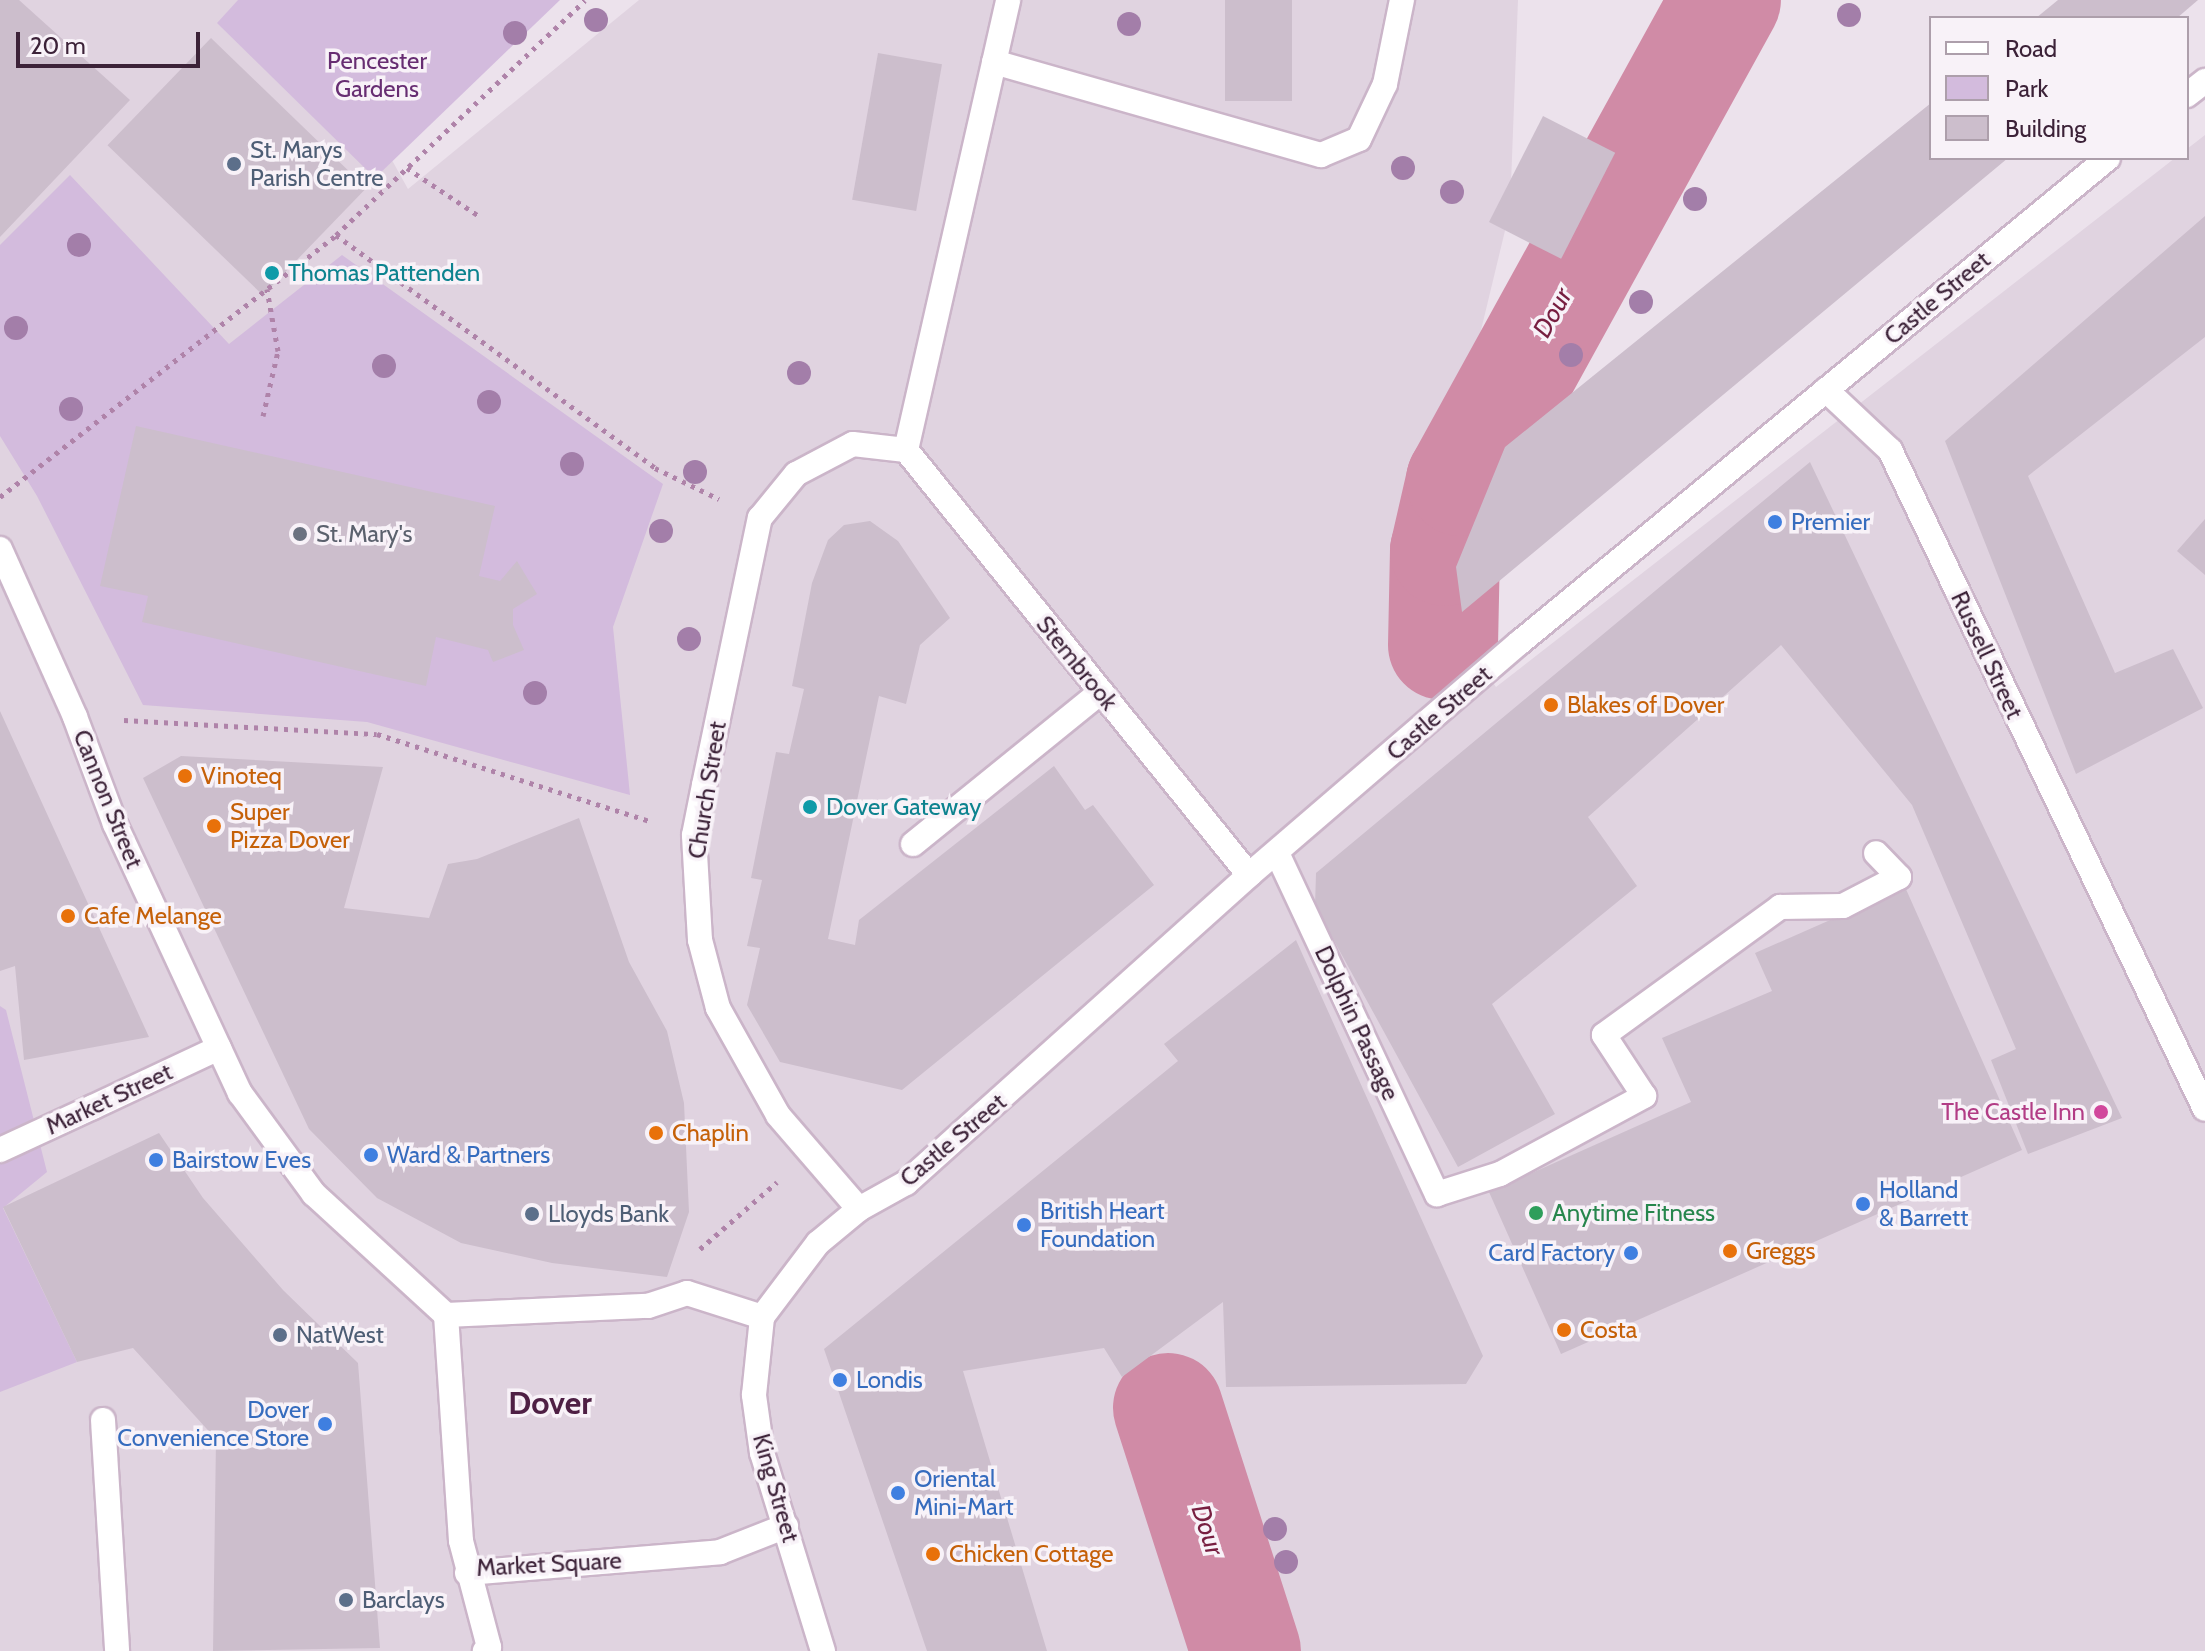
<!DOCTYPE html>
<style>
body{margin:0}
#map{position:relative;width:2205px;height:1651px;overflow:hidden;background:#ece2ec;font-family:Cabin,sans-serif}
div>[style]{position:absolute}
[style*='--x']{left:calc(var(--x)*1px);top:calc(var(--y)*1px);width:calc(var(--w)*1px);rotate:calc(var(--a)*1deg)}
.built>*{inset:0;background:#e0d3e0}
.green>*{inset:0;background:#d3bbdd}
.river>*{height:110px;margin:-55px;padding:0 55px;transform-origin:55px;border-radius:55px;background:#d08ba6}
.building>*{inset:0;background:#ccbecc;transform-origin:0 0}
.path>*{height:5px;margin-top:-2.5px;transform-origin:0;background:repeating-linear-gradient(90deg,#af83a9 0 4px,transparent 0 10px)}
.roads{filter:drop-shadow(2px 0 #cbb5c9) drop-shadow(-2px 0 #cbb5c9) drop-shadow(0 2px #cbb5c9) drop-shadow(0 -2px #cbb5c9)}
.lane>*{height:24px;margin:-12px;padding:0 12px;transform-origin:12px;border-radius:12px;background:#fff}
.street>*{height:24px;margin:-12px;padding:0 12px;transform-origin:12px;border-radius:12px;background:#fff}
.secondary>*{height:24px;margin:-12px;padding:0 12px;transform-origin:12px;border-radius:12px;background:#fff}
.trees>*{width:24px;height:24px;margin:-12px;border-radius:50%;background:#a37ea9}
.dots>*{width:22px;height:22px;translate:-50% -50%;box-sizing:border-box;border:4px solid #f8f2f8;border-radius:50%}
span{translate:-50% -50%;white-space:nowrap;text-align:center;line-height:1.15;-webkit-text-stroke:7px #f8f2f8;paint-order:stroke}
.park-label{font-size:24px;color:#672d72}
.service-label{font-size:24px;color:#4e5e75}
.left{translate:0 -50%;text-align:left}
.culture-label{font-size:24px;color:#0d838f}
.street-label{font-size:24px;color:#3c2238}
.shop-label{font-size:24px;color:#366cbe}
.right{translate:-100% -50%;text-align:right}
.worship-label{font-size:24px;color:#5b616d}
.food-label{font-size:24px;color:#c56008}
.hotel-label{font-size:24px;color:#b23c85}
.leisure-label{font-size:24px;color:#27864d}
.water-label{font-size:26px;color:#771e40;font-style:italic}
.district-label{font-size:32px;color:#4e1f44;font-weight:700}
.legend{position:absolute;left:1929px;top:16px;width:260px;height:144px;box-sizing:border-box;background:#f8f2f8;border:2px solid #ad9fab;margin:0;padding:10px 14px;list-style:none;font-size:24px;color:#3c2238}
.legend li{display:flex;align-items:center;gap:16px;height:40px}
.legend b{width:40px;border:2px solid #ad9fab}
.scale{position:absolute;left:16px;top:32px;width:184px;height:36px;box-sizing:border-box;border:4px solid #3c2238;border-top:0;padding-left:10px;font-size:24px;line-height:28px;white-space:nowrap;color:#3c2238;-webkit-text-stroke:6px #f8f2f8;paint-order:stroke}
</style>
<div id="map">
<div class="built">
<i style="clip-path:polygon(0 0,303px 0,408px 189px,639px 0,1518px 0,1510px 210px,1421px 579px,1496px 687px,2175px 158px,2187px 158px,2187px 149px,2205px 135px,2205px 1651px,0 1651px)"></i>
</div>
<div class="green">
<i style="clip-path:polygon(238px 0,560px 0,375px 178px,217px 23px)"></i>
<i style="clip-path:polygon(70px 175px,229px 344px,342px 255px,663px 484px,613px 627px,630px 795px,367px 722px,143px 705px,37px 496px,0 436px,0 245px)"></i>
<i style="clip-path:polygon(0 1006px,6px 1010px,47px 1172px,3px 1208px,77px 1362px,0 1392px)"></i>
</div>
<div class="river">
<i style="--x:1443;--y:645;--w:94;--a:-88.8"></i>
<i style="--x:1445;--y:551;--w:72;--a:-77.1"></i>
<i style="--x:1461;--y:481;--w:549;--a:-61.15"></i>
<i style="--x:1168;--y:1408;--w:255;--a:72.2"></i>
</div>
<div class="building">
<i style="clip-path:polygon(0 0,19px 0,130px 100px,0 237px)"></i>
<i style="left:1225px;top:0;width:67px;height:101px"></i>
<i style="clip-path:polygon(2058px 0,2198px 0,2177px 18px,2036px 18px)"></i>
<i style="left:211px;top:38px;width:216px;height:149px;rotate:44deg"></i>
<i style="left:878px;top:53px;width:65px;height:149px;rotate:10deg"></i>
<i style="clip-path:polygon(1931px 103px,1931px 158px,2008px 158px,1462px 612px,1456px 567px,1505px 447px)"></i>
<i style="left:1543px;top:116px;width:81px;height:119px;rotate:27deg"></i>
<i style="clip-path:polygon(2205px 216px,2205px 337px,2028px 476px,2115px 673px,2173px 649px,2203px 708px,2076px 774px,1945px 441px)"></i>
<i style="clip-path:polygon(136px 426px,495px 506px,479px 576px,500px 581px,517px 561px,537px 594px,513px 609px,513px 625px,524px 650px,493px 662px,488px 650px,436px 637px,426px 686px,142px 622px,148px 596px,100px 586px)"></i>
<i style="clip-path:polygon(1810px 462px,2122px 1118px,2028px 1154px,1991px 1060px,2016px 1049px,1912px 805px,1781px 645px,1588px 817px,1637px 886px,1492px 1004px,1555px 1114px,1458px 1167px,1315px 906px,1316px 873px)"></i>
<i style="clip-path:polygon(2205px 519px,2205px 575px,2177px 551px)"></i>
<i style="clip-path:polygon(870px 521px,898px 541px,950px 618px,920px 645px,906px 704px,879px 696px,828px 939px,855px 945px,859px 920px,1054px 766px,1085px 810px,1093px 805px,1154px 885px,902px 1090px,780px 1062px,747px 1005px,760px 948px,747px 946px,762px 880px,751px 878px,776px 752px,789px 754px,804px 689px,792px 686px,812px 583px,828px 540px,844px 525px)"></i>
<i style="clip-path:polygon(0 711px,149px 1037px,24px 1060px,15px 966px,0 971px)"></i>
<i style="clip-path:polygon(181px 756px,383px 767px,344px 908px,429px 918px,448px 864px,477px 859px,579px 818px,629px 962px,667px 1031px,684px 1103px,689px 1212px,667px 1277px,552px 1263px,461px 1243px,377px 1198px,309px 1129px,143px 778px)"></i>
<i style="clip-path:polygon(1905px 887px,2022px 1150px,1561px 1354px,1489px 1192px,1691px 1102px,1662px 1038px,1772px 991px,1755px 953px)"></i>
<i style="clip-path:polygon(1296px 940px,1483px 1356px,1466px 1384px,1226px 1387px,1223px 1302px,1122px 1377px,1104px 1348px,963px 1371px,1047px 1651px,927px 1651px,824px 1349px,1178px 1061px,1164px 1044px)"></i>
<i style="clip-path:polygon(159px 1133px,203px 1198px,283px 1290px,358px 1363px,380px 1648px,213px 1651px,216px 1439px,133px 1348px,77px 1362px,3px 1207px)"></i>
</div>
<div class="path">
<i style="--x:407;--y:168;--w:87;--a:33.7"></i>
<i style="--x:336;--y:235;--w:342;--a:-43.3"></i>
<i style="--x:263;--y:416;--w:67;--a:-77"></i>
<i style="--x:278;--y:351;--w:63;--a:-100.1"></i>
<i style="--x:0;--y:497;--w:426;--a:-37.9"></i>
<i style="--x:336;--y:235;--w:395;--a:36.1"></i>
<i style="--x:655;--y:468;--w:71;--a:25.8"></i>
<i style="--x:124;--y:720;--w:253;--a:3.2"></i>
<i style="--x:377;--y:734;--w:289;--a:17.7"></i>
<i style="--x:700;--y:1249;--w:102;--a:-41"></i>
</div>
<div class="roads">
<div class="lane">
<i style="--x:994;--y:62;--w:340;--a:15.9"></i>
<i style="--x:1321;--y:155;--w:41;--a:-22.8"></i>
<i style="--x:1359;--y:139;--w:61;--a:-64.7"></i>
<i style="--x:1385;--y:84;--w:86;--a:-78.6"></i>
<i style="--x:1826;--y:390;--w:88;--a:43.2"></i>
<i style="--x:1890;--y:450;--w:730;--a:64.45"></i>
<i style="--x:913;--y:844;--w:242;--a:-39"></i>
<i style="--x:1277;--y:853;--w:377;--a:64.9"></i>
<i style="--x:1437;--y:1194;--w:66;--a:-17.6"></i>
<i style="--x:1500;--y:1174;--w:164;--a:-28.4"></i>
<i style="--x:1644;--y:1096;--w:73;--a:-123.3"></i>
<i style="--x:1604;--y:1035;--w:218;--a:-36"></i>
<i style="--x:1780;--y:907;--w:63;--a:-0.9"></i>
<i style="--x:1843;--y:906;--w:63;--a:-27.4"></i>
<i style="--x:1899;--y:877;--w:33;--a:-134"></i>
<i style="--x:0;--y:1150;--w:102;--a:-24.8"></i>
</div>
<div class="street">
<i style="--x:906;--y:450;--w:461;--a:-77.2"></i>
<i style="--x:0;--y:549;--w:184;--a:65.9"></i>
<i style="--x:75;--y:717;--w:114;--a:69.5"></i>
<i style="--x:115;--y:824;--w:297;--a:65.1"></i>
<i style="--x:240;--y:1093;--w:125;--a:53.8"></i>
<i style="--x:314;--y:1194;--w:179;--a:42.5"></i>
<i style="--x:446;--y:1315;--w:226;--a:86.2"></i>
<i style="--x:461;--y:1541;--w:110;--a:75.2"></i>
<i style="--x:489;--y:1647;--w:6;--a:135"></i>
<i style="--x:93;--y:1107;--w:139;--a:-25.1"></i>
<i style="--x:859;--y:1209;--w:124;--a:-130.8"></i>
<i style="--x:778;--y:1115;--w:123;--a:-119.3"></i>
<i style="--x:718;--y:1008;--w:70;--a:-104.8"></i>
<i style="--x:700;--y:940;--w:105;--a:-93.3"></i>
<i style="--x:694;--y:835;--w:51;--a:-78.7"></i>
<i style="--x:704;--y:785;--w:273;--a:-78.2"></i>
<i style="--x:760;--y:518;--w:57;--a:-50.7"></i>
<i style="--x:796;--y:474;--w:64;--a:-27.8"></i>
<i style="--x:853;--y:444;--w:53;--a:6.5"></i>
<i style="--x:906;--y:450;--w:546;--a:51.09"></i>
<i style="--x:446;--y:1315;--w:202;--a:-2.6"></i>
<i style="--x:648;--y:1306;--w:41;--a:-18.4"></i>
<i style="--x:687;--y:1293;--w:79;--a:17.7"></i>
<i style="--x:103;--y:1420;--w:231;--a:86.5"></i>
<i style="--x:467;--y:1573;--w:254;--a:-4.7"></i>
<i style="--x:720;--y:1552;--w:71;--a:-21.5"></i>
</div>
<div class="secondary">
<i style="--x:2187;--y:95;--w:23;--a:-38"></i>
<i style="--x:823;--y:1651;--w:207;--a:-107.1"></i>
<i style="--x:762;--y:1453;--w:59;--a:-97.9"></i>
<i style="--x:754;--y:1395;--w:78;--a:-84.1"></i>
<i style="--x:762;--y:1317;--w:93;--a:-52.9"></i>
<i style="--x:818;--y:1243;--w:53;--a:-39.7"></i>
<i style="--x:859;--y:1209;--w:54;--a:-29"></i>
<i style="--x:906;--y:1183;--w:461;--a:-41.9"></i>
<i style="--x:1249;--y:875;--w:356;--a:-40.7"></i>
<i style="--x:1519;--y:643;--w:763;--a:-39.47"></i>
</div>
</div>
<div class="trees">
<i style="left:1849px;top:15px"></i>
<i style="left:596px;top:20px"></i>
<i style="left:1129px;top:24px"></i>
<i style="left:515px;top:33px"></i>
<i style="left:1403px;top:168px"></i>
<i style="left:1452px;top:192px"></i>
<i style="left:1695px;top:199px"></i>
<i style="left:79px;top:245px"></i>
<i style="left:1641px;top:302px"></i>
<i style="left:16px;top:328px"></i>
<i style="left:1571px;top:355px"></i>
<i style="left:384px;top:366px"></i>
<i style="left:799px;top:373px"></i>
<i style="left:489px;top:402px"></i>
<i style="left:71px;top:409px"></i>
<i style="left:572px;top:464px"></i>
<i style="left:695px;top:472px"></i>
<i style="left:661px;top:531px"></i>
<i style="left:689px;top:639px"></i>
<i style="left:535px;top:693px"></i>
<i style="left:1275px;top:1529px"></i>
<i style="left:1286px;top:1562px"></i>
</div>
<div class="dots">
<i style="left:234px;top:164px;background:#5c6f8a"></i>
<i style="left:272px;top:273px;background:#0f9aa8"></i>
<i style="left:1775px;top:522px;background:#3f7fe0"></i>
<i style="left:300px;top:534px;background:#6b7280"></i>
<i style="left:1551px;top:705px;background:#e8710a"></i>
<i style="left:185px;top:776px;background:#e8710a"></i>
<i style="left:810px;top:807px;background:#0f9aa8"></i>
<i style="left:214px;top:826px;background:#e8710a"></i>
<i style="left:68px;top:916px;background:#e8710a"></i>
<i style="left:2101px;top:1112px;background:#d1479c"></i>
<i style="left:656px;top:1133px;background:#e8710a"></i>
<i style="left:371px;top:1155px;background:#3f7fe0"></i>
<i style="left:156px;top:1160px;background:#3f7fe0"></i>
<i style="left:1863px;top:1204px;background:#3f7fe0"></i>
<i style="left:1536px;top:1213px;background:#2e9e5b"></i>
<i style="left:532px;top:1214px;background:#5c6f8a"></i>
<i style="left:1024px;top:1225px;background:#3f7fe0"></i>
<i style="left:1730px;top:1251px;background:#e8710a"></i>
<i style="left:1631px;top:1253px;background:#3f7fe0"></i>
<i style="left:1564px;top:1330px;background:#e8710a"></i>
<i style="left:280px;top:1335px;background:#5c6f8a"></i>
<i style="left:840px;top:1380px;background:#3f7fe0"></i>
<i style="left:325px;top:1424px;background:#3f7fe0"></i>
<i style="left:898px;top:1493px;background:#3f7fe0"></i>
<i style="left:933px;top:1554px;background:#e8710a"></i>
<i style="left:346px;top:1600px;background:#5c6f8a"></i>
</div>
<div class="park-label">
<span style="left:377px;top:75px">Pencester<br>Gardens</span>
</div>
<div class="service-label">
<span class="left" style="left:250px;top:164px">St. Marys<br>Parish Centre</span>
<span class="left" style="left:548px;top:1214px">Lloyds Bank</span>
<span class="left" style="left:296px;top:1335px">NatWest</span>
<span class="left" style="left:362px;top:1600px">Barclays</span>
</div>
<div class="culture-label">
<span class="left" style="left:288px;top:273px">Thomas Pattenden</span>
<span class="left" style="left:826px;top:807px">Dover Gateway</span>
</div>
<div class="street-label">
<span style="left:1937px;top:298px;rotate:-40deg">Castle Street</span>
<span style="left:1987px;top:655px;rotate:65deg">Russell Street</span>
<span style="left:1077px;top:663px;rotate:51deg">Stembrook</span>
<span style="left:1439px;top:713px;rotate:-41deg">Castle Street</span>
<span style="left:707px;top:790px;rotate:-81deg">Church Street</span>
<span style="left:108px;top:799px;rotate:68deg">Cannon Street</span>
<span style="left:1357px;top:1023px;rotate:65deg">Dolphin Passage</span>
<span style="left:109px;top:1099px;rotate:-25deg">Market Street</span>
<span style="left:953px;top:1140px;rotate:-40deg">Castle Street</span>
<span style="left:776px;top:1488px;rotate:74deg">King Street</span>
<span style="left:549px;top:1564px;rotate:-3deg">Market Square</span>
</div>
<div class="shop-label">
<span class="left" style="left:1791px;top:522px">Premier</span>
<span class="left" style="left:387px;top:1155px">Ward &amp; Partners</span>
<span class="left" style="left:172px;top:1160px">Bairstow Eves</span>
<span class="left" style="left:1879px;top:1204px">Holland<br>&amp; Barrett</span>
<span class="left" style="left:1040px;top:1225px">British Heart<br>Foundation</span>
<span class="right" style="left:1615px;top:1253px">Card Factory</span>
<span class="left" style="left:856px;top:1380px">Londis</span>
<span class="right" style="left:309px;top:1424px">Dover<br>Convenience Store</span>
<span class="left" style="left:914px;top:1493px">Oriental<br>Mini-Mart</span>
</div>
<div class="worship-label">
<span class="left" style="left:316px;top:534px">St. Mary's</span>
</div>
<div class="food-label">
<span class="left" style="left:1567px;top:705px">Blakes of Dover</span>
<span class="left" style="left:201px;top:776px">Vinoteq</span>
<span class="left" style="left:230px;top:826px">Super<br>Pizza Dover</span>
<span class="left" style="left:84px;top:916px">Cafe Melange</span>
<span class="left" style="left:672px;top:1133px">Chaplin</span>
<span class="left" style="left:1746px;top:1251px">Greggs</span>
<span class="left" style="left:1580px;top:1330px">Costa</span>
<span class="left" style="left:949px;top:1554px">Chicken Cottage</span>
</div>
<div class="hotel-label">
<span class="right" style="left:2085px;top:1112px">The Castle Inn</span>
</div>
<div class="leisure-label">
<span class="left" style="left:1552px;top:1213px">Anytime Fitness</span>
</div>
<div class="water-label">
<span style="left:1553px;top:313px;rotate:-61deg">Dour</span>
<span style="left:1207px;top:1530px;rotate:72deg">Dour</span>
</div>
<div class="district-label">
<span style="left:550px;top:1403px">Dover</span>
</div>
<ul class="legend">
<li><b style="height:10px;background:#fff"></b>Road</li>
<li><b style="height:22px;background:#d3bbdd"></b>Park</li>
<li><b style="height:22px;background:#ccbecc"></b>Building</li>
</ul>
<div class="scale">20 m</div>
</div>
